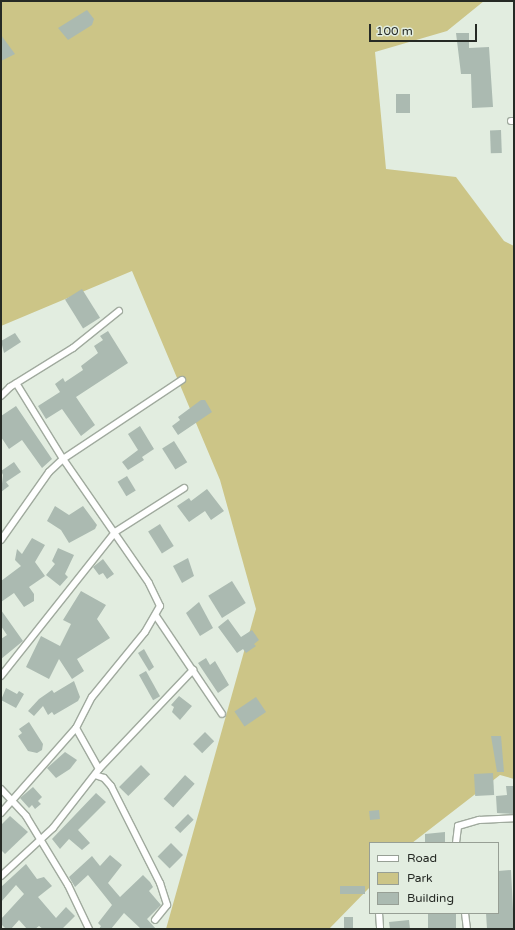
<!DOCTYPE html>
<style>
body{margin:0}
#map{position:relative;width:515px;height:930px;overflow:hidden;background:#e2ede0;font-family:"Varela Round",sans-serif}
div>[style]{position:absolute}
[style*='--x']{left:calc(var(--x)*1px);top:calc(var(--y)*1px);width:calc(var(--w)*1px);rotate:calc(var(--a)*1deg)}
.green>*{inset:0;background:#ccc587}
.building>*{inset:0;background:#abbab1;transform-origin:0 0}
.roads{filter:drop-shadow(1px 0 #a0aa9e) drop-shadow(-1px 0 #a0aa9e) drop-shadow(0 1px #a0aa9e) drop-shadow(0 -1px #a0aa9e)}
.street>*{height:6px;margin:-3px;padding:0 3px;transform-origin:3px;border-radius:3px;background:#fff}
span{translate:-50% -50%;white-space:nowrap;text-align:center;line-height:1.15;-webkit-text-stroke:4px #e2ede0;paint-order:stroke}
.frame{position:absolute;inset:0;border:2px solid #262a25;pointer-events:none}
.legend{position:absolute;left:369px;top:842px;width:130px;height:72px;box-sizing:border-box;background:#e2ede0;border:1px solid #979f95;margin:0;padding:5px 7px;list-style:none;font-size:12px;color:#262a25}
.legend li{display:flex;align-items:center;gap:8px;height:20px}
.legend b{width:20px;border:1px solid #979f95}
.scale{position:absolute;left:369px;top:24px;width:108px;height:18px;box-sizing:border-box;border:2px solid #262a25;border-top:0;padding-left:5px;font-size:12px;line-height:14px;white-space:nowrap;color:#262a25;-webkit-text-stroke:3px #e2ede0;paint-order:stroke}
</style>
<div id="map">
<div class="green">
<i style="clip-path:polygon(1px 1px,484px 1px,447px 31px,375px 52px,386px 169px,456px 177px,504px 241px,514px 246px,514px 779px,500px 775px,412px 843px,370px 843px,370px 887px,329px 929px,166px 929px,256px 609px,220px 480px,132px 271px,1px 326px)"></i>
</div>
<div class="building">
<i style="clip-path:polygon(87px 10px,94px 19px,92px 25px,68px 40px,58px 28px)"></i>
<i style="clip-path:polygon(456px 33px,469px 33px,469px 48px,489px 47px,493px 107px,472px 108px,471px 74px,461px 74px)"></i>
<i style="clip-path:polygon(1px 35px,15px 54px,1px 61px)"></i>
<i style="left:396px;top:94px;width:14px;height:19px"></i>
<i style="left:501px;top:130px;width:23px;height:11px;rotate:88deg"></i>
<i style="left:82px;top:289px;width:34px;height:20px;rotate:58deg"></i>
<i style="clip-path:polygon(108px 331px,128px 363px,76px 397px,95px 425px,81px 436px,62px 409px,46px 419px,38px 406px,60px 392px,55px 384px,63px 378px,65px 382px,83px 370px,81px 366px,98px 353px,94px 346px,103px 340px,100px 336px)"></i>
<i style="clip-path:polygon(15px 333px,21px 342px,4px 353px,1px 341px)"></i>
<i style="clip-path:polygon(201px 400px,205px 400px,212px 412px,178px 435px,172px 426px,180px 420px,178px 417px)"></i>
<i style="clip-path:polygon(16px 406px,52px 459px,42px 468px,22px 440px,9px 449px,1px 437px,1px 416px)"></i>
<i style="clip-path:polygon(140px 426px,154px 449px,142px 457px,144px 460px,128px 470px,122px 462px,138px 450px,128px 434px)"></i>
<i style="left:174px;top:441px;width:25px;height:14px;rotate:58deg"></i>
<i style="clip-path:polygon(14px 462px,21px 472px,6px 482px,9px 486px,1px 492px,3px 475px,1px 471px)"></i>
<i style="left:127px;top:476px;width:17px;height:11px;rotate:59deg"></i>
<i style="clip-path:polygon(207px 489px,224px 511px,211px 520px,205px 511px,189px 522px,177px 506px,189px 498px,191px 501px)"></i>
<i style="clip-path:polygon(55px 506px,69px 515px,83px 506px,97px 525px,95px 529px,69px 543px,61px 530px,47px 521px)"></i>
<i style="left:160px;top:524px;width:26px;height:14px;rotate:58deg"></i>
<i style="clip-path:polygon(32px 538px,45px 545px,35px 562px,45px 576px,29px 587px,34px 594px,34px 601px,24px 607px,14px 593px,1px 602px,1px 581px,21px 566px,15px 560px,17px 549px,22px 554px)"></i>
<i style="clip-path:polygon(58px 548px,74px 555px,65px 574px,68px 577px,60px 586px,46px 575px,55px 564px,52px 561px)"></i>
<i style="clip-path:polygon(188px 558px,194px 576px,182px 583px,173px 566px)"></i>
<i style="clip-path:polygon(103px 559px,114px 574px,107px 579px,103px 573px,99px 575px,93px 567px)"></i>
<i style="left:232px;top:581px;width:26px;height:28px;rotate:58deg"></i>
<i style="clip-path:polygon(81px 591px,106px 605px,97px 619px,110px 638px,77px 659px,84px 671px,72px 679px,59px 659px,49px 679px,26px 667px,41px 636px,60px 646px,71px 624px,63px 620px)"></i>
<i style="clip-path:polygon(199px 602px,213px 628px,200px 636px,186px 613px)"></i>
<i style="clip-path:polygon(1px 610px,23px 641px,1px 659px,1px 639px,7px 635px,1px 626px)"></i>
<i style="clip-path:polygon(228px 619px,241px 637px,252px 630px,259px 640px,254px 644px,256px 646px,246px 653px,243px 649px,237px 653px,218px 627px)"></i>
<i style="clip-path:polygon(144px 649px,154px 667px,149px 671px,138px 653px)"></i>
<i style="clip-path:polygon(206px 658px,210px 665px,215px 661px,229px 685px,218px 693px,198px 663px)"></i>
<i style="left:146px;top:671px;width:29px;height:8px;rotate:61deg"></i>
<i style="clip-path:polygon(74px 681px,80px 697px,78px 701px,54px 715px,52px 712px,48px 715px,43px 706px,34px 716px,28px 711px,39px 699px,52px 690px,54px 693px)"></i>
<i style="clip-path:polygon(6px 688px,17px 694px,19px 691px,24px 694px,16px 708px,1px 700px)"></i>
<i style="clip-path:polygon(179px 696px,192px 706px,180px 720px,172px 712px,174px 707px,171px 705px)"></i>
<i style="left:256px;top:697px;width:18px;height:26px;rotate:56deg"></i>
<i style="clip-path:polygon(29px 722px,43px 744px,42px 750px,37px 753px,28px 751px,18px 736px,22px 733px,19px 729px)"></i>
<i style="left:205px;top:732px;width:13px;height:17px;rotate:45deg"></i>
<i style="clip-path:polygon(491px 736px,501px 736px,504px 772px,497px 772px)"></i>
<i style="clip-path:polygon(65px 752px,77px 760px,70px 769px,56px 778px,47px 768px)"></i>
<i style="left:141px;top:765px;width:13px;height:31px;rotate:45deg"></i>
<i style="left:493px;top:773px;width:22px;height:19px;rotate:87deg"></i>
<i style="left:185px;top:775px;width:13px;height:32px;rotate:42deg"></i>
<i style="clip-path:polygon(506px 786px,514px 786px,514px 814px,497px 813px,496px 796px,507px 795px)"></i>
<i style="clip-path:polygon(33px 787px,42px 797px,38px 801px,41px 804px,35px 809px,32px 805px,29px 808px,20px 798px)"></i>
<i style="clip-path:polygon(96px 793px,106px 802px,78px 830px,90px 843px,82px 850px,69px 839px,60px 849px,52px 839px)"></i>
<i style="left:379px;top:810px;width:9px;height:10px;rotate:84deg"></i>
<i style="left:188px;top:814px;width:8px;height:19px;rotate:45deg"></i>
<i style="clip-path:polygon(10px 816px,28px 832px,5px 854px,1px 850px,1px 825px)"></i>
<i style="clip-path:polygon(445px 832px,445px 843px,425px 843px,425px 834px)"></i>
<i style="left:171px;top:843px;width:17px;height:19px;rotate:45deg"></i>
<i style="clip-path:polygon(110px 855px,122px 865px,108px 883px,120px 897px,143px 875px,150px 882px,153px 887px,149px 891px,161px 905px,147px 919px,156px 929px,141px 929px,124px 913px,111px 929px,99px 929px,101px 926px,98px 923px,112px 905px,88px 875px,75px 887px,69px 877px,92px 856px,100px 866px)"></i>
<i style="clip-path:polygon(26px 864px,37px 879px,44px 877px,52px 886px,38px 897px,56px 918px,66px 907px,75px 916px,62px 929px,43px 929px,39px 926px,35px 929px,27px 929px,19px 920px,11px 929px,6px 929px,1px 924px,1px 919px,24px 894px,16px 885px,1px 902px,1px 887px)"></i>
<i style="clip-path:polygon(511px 870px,514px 929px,487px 929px,486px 913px,498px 913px,498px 871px)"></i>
<i style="left:365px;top:886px;width:8px;height:25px;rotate:90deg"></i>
<i style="left:428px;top:913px;width:28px;height:16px"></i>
<i style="left:344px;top:917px;width:9px;height:12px"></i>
<i style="clip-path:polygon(409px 920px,410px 929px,390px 929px,389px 922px)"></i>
</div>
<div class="roads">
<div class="street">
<i style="--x:511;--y:121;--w:3;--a:0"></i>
<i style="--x:1;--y:396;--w:13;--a:-45"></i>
<i style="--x:10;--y:387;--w:74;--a:-31.8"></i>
<i style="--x:73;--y:348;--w:59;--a:-38.8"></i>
<i style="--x:1;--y:540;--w:83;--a:-54.8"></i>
<i style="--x:49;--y:472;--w:19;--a:-43"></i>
<i style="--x:63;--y:459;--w:143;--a:-33.6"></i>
<i style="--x:156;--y:616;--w:118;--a:56"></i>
<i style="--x:1;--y:676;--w:184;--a:-51.6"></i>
<i style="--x:115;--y:532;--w:82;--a:-32.5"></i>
<i style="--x:76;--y:728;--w:47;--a:60.7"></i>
<i style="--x:95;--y:775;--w:9;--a:18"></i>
<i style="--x:104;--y:778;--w:11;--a:49"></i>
<i style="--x:111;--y:786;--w:109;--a:63.2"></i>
<i style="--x:160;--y:883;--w:23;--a:72"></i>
<i style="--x:167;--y:905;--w:19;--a:129"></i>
<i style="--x:1;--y:789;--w:37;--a:47"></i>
<i style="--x:26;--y:816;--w:81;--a:58.7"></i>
<i style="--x:68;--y:885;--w:49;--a:64.5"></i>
<i style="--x:1;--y:813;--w:113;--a:-48.6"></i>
<i style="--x:76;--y:728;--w:35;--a:-63"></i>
<i style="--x:92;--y:697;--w:84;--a:-50.8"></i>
<i style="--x:145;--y:632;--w:30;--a:-60"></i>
<i style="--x:160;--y:606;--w:25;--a:-116"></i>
<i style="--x:149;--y:583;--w:151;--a:-124.7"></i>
<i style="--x:63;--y:459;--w:89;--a:-121.7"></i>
<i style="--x:456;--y:843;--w:17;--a:-83"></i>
<i style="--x:458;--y:826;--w:22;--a:-16"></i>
<i style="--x:479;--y:820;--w:35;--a:-3"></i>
<i style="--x:1;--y:876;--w:71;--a:-42.7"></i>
<i style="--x:53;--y:828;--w:75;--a:-52.1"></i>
<i style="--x:99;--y:769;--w:137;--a:-46.5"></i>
<i style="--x:379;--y:913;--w:16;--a:86"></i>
<i style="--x:465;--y:913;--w:16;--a:83"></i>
</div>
</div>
<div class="frame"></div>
<ul class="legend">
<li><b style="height:5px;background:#fff"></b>Road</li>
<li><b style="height:11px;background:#ccc587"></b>Park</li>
<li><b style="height:11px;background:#abbab1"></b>Building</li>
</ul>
<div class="scale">100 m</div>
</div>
